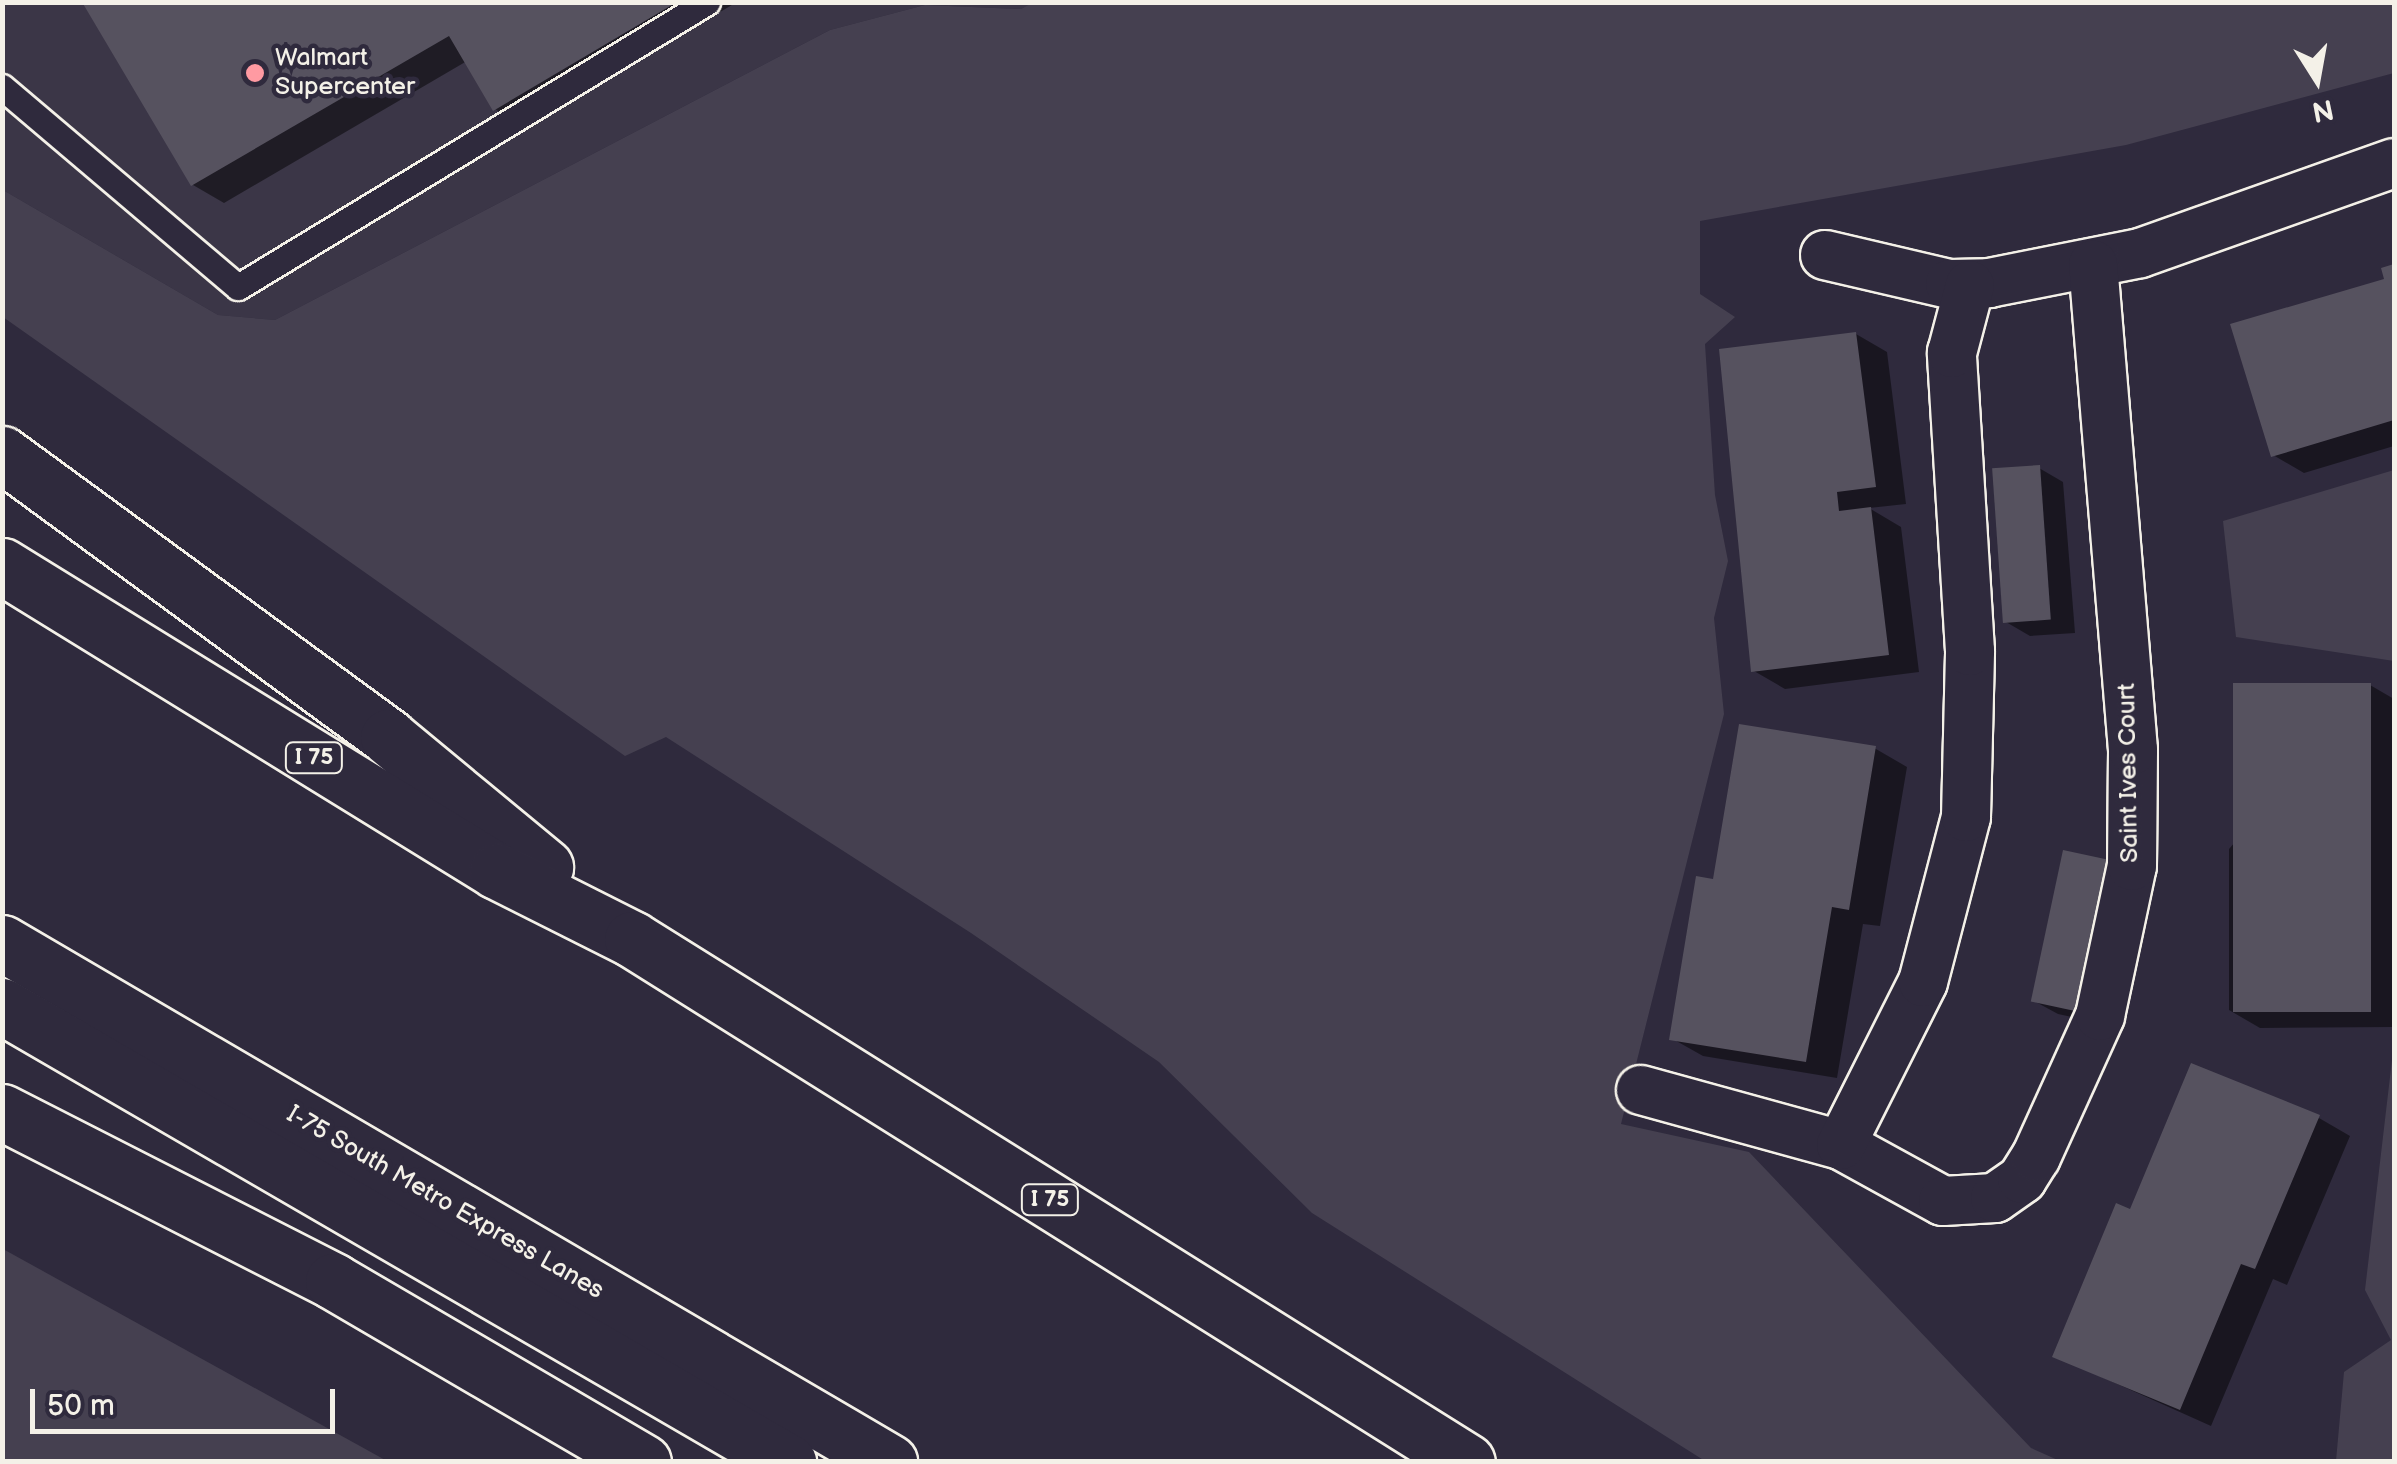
<!DOCTYPE html>
<style>
body{margin:0}
#map{position:relative;width:2397px;height:1464px;overflow:hidden;background:#2f2a3d;font-family:"Balsamiq Sans",sans-serif}
div>[style]{position:absolute}
[style*='--x']{left:calc(var(--x)*1px);top:calc(var(--y)*1px);width:calc(var(--w)*1px);rotate:calc(var(--a)*1deg)}
.built>*{inset:0;background:#3b3647}
.green>*{inset:0;background:#454050}
.shadow>*{inset:0;background:#0007}
.building>*{inset:0;background:#56525f;transform-origin:0 0}
.roads{filter:drop-shadow(2px 0 #f4f1e8) drop-shadow(-2px 0 #f4f1e8) drop-shadow(0 2px #f4f1e8) drop-shadow(0 -2px #f4f1e8)}
.lane>*{height:25px;margin:-12.5px;padding:0 12.5px;transform-origin:12.5px;border-radius:12.5px;background:#2f2a3d}
.street>*{height:48px;margin:-24px;padding:0 24px;transform-origin:24px;border-radius:24px;background:#2f2a3d}
.highway>*{height:55px;margin:-27.5px;padding:0 27.5px;transform-origin:27.5px;border-radius:27.5px;background:#2f2a3d}
.dots>*{width:28px;height:28px;translate:-50% -50%;box-sizing:border-box;border:5px solid #2f2a3d;border-radius:50%}
span{translate:-50% -50%;white-space:nowrap;text-align:center;line-height:1.15;-webkit-text-stroke:9px #2f2a3d;paint-order:stroke}
.shield-label span{padding:2px 8px;background:#2f2a3d;border:2px solid;border-radius:8px;-webkit-text-stroke-width:0}
.shield-label{font-size:22px;color:#f4f1e8;font-weight:700}
.poi-label{font-size:25px;color:#f4f1e8}
.left{translate:0 -50%;text-align:left}
.street-label{font-size:25px;color:#f4f1e8}
.frame{position:absolute;inset:0;border:5px solid #f4f1e8;pointer-events:none}
.north{position:absolute;left:2267px;top:30px;width:100px;height:100px;-webkit-text-stroke:8px #2f2a3d;paint-order:stroke;rotate:169deg;font-size:28px;font-weight:700;line-height:40px;text-align:center;color:#f4f1e8}
.north::after{content:'';display:block;margin:auto;width:35px;height:45px;background:#f4f1e8;clip-path:polygon(50% 0,100% 100%,50% 72%,0 100%)}
.scale{position:absolute;left:30px;top:1389px;width:305px;height:45px;box-sizing:border-box;border:5px solid #f4f1e8;border-top:0;padding-left:12px;font-size:30px;line-height:35px;white-space:nowrap;color:#f4f1e8;-webkit-text-stroke:8px #2f2a3d;paint-order:stroke}
</style>
<div id="map">
<div class="built">
<i style="clip-path:polygon(3px 3px,1034px 3px,1021px 9px,925px 5px,830px 30px,275px 320px,218px 315px,3px 190px)"></i>
</div>
<div class="green">
<i style="clip-path:polygon(1034px 2px,2394px 3px,2394px 73px,2126px 145px,1700px 221px,1700px 294px,1735px 317px,1705px 344px,1715px 495px,1728px 561px,1714px 618px,1724px 714px,1621px 1124px,1749px 1152px,2031px 1448px,2060px 1461px,1705px 1461px,1312px 1213px,1159px 1062px,971px 933px,666px 737px,625px 756px,3px 317px,3px 190px,218px 315px,275px 320px,830px 30px,925px 5px,1021px 9px)"></i>
<i style="clip-path:polygon(2394px 470px,2394px 661px,2236px 637px,2223px 521px)"></i>
<i style="clip-path:polygon(2394px 1043px,2394px 1461px,2336px 1461px,2344px 1372px,2391px 1340px,2365px 1290px)"></i>
<i style="clip-path:polygon(2px 1249px,3px 1249px,387px 1461px,3px 1461px)"></i>
</div>
<div class="shadow">
<i style="clip-path:polygon(85px 2px,737px 2px,526px 127px,495px 109px,467px 61px,224px 203px,193px 185px)"></i>
<i style="clip-path:polygon(2394px 267px,2394px 446px,2304px 473px,2273px 455px,2387px 280px,2384px 270px)"></i>
<i style="clip-path:polygon(1856px 334px,1887px 352px,1906px 504px,1869px 508px,1901px 527px,1919px 672px,1785px 689px,1754px 671px)"></i>
<i style="clip-path:polygon(2039px 468px,2063px 482px,2075px 633px,2030px 636px,2006px 622px)"></i>
<i style="clip-path:polygon(2370px 685px,2394px 699px,2394px 1027px,2260px 1028px,2229px 1010px,2229px 849px)"></i>
<i style="clip-path:polygon(1741px 727px,1876px 749px,1907px 767px,1880px 926px,1863px 924px,1837px 1078px,1703px 1056px,1671px 1038px,1715px 882px)"></i>
<i style="clip-path:polygon(2065px 853px,2104px 1024px,2058px 1014px,2034px 1001px)"></i>
<i style="clip-path:polygon(2319px 1118px,2350px 1136px,2287px 1285px,2273px 1279px,2211px 1426px,2055px 1356px)"></i>
</div>
<div class="building">
<i style="clip-path:polygon(82px 2px,677px 2px,493px 111px,449px 36px,191px 186px)"></i>
<i style="clip-path:polygon(2394px 264px,2394px 420px,2271px 457px,2230px 324px,2384px 279px,2381px 268px)"></i>
<i style="clip-path:polygon(1856px 332px,1876px 487px,1837px 492px,1839px 511px,1871px 507px,1889px 655px,1751px 672px,1719px 349px)"></i>
<i style="left:2040px;top:465px;width:155px;height:48px;rotate:86deg"></i>
<i style="left:2233px;top:683px;width:138px;height:329px"></i>
<i style="clip-path:polygon(1739px 724px,1876px 746px,1849px 910px,1832px 907px,1806px 1062px,1669px 1040px,1696px 876px,1713px 879px)"></i>
<i style="left:2063px;top:850px;width:50px;height:155px;rotate:12deg"></i>
<i style="clip-path:polygon(2191px 1063px,2320px 1115px,2255px 1269px,2241px 1264px,2180px 1410px,2052px 1357px,2116px 1203px,2130px 1209px)"></i>
</div>
<div class="roads">
<div class="lane">
<i style="--x:2;--y:87;--w:309;--a:40.3"></i>
<i style="--x:238;--y:287;--w:549;--a:-31.29"></i>
</div>
<div class="street">
<i style="--x:1825;--y:255;--w:128;--a:13.1"></i>
<i style="--x:1950;--y:284;--w:39;--a:-1"></i>
<i style="--x:1989;--y:283;--w:154;--a:-11.2"></i>
<i style="--x:2140;--y:253;--w:269;--a:-19.5"></i>
<i style="--x:1641;--y:1090;--w:207;--a:15.4"></i>
<i style="--x:1841;--y:1145;--w:116;--a:28.8"></i>
<i style="--x:1943;--y:1201;--w:52;--a:-3.3"></i>
<i style="--x:1995;--y:1198;--w:33;--a:-35"></i>
<i style="--x:2022;--y:1179;--w:26;--a:-58"></i>
<i style="--x:2036;--y:1157;--w:155;--a:-65.6"></i>
<i style="--x:2100;--y:1016;--w:153;--a:-78"></i>
<i style="--x:2132;--y:866;--w:116;--a:-89.5"></i>
<i style="--x:2133;--y:750;--w:487;--a:-94.7"></i>
<i style="--x:1841;--y:1145;--w:182;--a:-63.3"></i>
<i style="--x:1923;--y:982;--w:171;--a:-75.4"></i>
<i style="--x:1966;--y:817;--w:166;--a:-88.6"></i>
<i style="--x:1970;--y:651;--w:299;--a:-93.5"></i>
<i style="--x:1952;--y:353;--w:70;--a:-75.2"></i>
</div>
<div class="highway">
<i style="--x:2;--y:454;--w:479;--a:36.2"></i>
<i style="--x:388;--y:737;--w:204;--a:39.6"></i>
<i style="--x:2;--y:566;--w:581;--a:31.64"></i>
<i style="--x:497;--y:871;--w:151;--a:26.7"></i>
<i style="--x:632;--y:939;--w:985;--a:32.06"></i>
<i style="--x:2;--y:943;--w:1028;--a:30.33"></i>
<i style="--x:2;--y:1006;--w:909;--a:30.12"></i>
<i style="--x:2;--y:1112;--w:372;--a:27"></i>
<i style="--x:333;--y:1281;--w:359;--a:30.3"></i>
</div>
</div>
<div class="dots">
<i style="left:255px;top:73px;background:#ff9aa2"></i>
</div>
<div class="shield-label">
<span style="left:314px;top:758px">I 75</span>
<span style="left:1050px;top:1200px">I 75</span>
</div>
<div class="poi-label">
<span class="left" style="left:275px;top:73px">Walmart<br>Supercenter</span>
</div>
<div class="street-label">
<span style="left:2129px;top:773px;rotate:-91deg">Saint Ives Court</span>
<span style="left:445px;top:1203px;rotate:30deg">I-75 South Metro Express Lanes</span>
</div>
<div class="frame"></div>
<div class="north">N</div>
<div class="scale">50 m</div>
</div>
